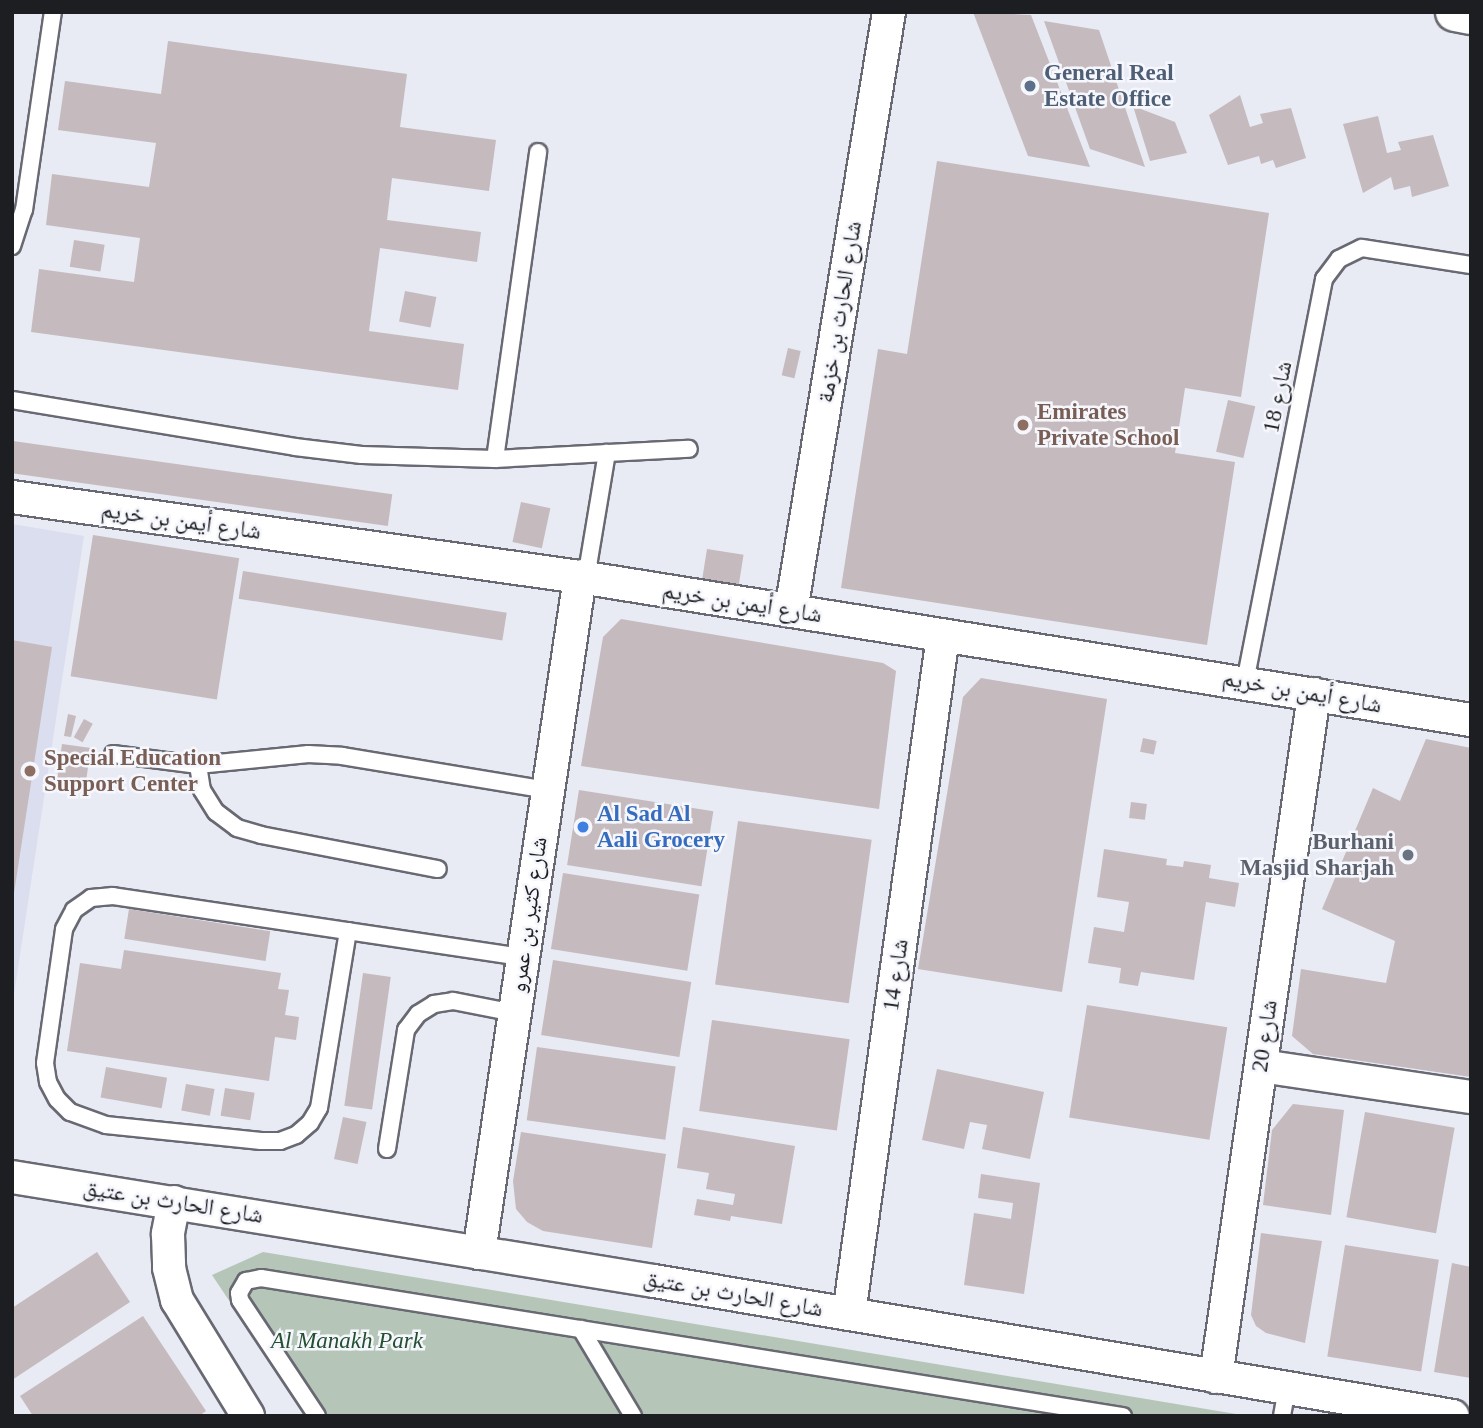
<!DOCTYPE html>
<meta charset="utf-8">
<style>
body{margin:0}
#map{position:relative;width:1483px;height:1428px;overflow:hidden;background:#e8eaf4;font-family:"Times New Roman","Noto Naskh Arabic",serif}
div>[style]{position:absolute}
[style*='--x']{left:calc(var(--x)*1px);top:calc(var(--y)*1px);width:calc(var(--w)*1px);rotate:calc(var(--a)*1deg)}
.built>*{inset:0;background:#dadeef}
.green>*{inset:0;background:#b5c6b8}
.building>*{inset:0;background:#c5babe;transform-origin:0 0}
.roads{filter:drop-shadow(2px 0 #686972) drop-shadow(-2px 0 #686972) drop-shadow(0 2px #686972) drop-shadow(0 -2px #686972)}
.lane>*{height:16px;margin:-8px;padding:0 8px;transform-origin:8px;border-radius:8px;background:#fff}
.street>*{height:32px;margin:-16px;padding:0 16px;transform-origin:16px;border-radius:16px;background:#fff}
.primary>*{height:38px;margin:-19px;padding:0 19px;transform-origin:19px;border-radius:19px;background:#fff}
.dots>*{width:19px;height:19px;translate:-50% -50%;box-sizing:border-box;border:4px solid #f6f7fd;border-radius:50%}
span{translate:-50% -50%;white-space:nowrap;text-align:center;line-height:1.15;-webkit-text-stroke:5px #f6f7fd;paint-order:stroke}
.service-label{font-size:23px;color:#4e5e75;font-weight:700}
.left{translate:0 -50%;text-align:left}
.street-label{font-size:23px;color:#1d1e21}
.education-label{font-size:23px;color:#785e54;font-weight:700}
.shop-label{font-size:23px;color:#366cbe;font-weight:700}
.worship-label{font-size:23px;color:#5b616d;font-weight:700}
.right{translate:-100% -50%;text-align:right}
.park-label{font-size:23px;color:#244f30;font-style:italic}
.frame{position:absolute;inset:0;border:14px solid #1d1e21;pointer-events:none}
</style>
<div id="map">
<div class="built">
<i style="clip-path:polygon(12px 524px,84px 536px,12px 1007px)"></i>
</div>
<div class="green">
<i style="clip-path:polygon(263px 1252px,1248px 1416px,306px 1416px,212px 1275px)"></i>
</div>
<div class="building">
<i style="clip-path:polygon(973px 12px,1031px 15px,1090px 167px,1028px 156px)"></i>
<i style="clip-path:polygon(1044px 21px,1099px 30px,1145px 167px,1090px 149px)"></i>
<i style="clip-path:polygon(168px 41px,407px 74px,400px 127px,496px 140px,489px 191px,392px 178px,387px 220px,481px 232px,477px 262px,380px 248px,369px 331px,464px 344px,458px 390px,31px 332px,39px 269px,134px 282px,140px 238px,46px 225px,52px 174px,149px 187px,156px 143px,58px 130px,65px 81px,161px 94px)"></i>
<i style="clip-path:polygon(1240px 95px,1250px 127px,1263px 123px,1260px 114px,1291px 108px,1306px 158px,1276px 168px,1273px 160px,1261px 164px,1259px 156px,1228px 165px,1209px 115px)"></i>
<i style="clip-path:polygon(1133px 106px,1175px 122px,1187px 153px,1150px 161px)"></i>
<i style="clip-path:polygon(1378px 116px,1387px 153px,1401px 150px,1398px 142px,1433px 135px,1449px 186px,1412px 197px,1410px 186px,1394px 190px,1391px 177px,1363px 193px,1343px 124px)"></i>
<i style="clip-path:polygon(937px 161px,1269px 213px,1241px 397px,1185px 388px,1175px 453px,1235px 462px,1207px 645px,841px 588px,878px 349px,907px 354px)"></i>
<i style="left:74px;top:240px;width:31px;height:27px;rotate:9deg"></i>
<i style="left:405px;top:291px;width:32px;height:31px;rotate:11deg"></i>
<i style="left:788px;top:348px;width:13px;height:28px;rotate:13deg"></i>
<i style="left:1228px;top:400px;width:28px;height:53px;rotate:13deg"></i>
<i style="left:13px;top:441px;width:383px;height:32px;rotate:8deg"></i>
<i style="left:521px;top:502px;width:30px;height:41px;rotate:12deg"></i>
<i style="left:93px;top:535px;width:148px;height:143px;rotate:9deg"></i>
<i style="left:707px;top:549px;width:37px;height:31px;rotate:9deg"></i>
<i style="left:243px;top:571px;width:267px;height:28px;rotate:9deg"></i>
<i style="clip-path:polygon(621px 619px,883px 663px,896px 671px,879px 809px,581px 766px,603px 637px)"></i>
<i style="clip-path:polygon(12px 640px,52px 647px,14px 893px,12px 893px)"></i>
<i style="clip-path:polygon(981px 678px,1107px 699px,1062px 992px,918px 969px,963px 697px)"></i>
<i style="clip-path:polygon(68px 714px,76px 716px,71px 737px,64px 736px)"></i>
<i style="left:84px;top:719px;width:10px;height:21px;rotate:29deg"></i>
<i style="left:1143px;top:738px;width:14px;height:14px;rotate:12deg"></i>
<i style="clip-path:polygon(1426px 739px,1471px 748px,1471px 1077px,1313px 1054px,1292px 1036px,1301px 969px,1386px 983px,1395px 941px,1322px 909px,1373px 788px,1400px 801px)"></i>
<i style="left:62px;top:744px;width:29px;height:44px;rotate:8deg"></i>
<i style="left:579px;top:790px;width:136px;height:76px;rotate:9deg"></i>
<i style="left:1131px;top:802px;width:16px;height:16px;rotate:7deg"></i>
<i style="left:738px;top:821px;width:135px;height:165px;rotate:8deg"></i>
<i style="clip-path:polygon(1104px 849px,1167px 859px,1166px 865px,1183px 867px,1184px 861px,1211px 865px,1209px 878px,1239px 883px,1235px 907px,1206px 902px,1194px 980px,1141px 972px,1138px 986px,1119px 983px,1121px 968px,1088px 963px,1094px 927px,1124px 932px,1129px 902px,1097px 897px)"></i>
<i style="left:563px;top:873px;width:138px;height:77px;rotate:9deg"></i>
<i style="left:129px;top:909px;width:143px;height:30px;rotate:9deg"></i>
<i style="clip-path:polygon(124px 950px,281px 973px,278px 989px,289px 990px,285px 1015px,299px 1017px,296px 1040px,275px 1037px,269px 1081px,67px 1051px,80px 963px,121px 969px)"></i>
<i style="left:553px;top:960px;width:140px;height:76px;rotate:9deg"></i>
<i style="left:363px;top:973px;width:28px;height:134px;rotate:8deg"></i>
<i style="left:1087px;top:1005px;width:142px;height:114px;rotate:9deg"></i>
<i style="left:712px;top:1020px;width:139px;height:92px;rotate:8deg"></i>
<i style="left:537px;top:1047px;width:140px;height:74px;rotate:8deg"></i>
<i style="left:106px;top:1067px;width:62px;height:31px;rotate:10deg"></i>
<i style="clip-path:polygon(937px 1069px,1044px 1092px,1030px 1159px,982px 1149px,987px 1125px,970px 1122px,964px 1149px,922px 1140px)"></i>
<i style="left:186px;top:1084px;width:29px;height:27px;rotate:10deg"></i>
<i style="left:225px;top:1088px;width:30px;height:28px;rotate:9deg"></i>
<i style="clip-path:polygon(1293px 1104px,1344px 1110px,1331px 1215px,1263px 1205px,1272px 1130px)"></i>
<i style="left:1365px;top:1112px;width:91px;height:107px;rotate:10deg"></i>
<i style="left:343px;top:1117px;width:24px;height:43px;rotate:12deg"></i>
<i style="clip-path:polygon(683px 1127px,795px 1146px,782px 1224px,731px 1216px,730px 1221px,694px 1215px,697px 1199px,733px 1205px,735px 1194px,706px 1189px,709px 1173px,677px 1168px)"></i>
<i style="clip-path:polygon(521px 1132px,666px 1154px,652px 1248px,543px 1231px,527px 1222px,516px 1209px,513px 1181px)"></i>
<i style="clip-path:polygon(981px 1174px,1040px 1183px,1024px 1294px,964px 1285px,974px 1213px,1011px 1219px,1013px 1203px,978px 1198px)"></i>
<i style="clip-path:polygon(1261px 1233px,1322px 1241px,1305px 1343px,1266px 1333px,1256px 1326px,1251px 1315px)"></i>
<i style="left:1345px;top:1245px;width:95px;height:113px;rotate:9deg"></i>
<i style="clip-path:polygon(97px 1252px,130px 1302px,12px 1380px,12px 1308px)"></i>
<i style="clip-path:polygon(1452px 1263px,1471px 1267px,1471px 1378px,1434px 1372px)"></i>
<i style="clip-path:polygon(143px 1316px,206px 1411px,199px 1416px,33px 1416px,20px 1396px)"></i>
</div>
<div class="roads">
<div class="lane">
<i style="--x:12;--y:246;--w:38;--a:-72"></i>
<i style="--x:24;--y:210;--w:200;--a:-81.7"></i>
<i style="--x:12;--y:400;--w:287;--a:9.4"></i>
<i style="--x:295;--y:447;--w:67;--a:6.8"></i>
<i style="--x:362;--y:455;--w:133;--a:1.7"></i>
<i style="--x:495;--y:459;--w:194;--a:-3"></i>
<i style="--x:495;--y:459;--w:310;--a:-82"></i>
<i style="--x:586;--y:578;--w:127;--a:-80.5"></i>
<i style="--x:1245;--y:682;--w:411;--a:-78.9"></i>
<i style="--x:1324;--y:279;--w:25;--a:-53"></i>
<i style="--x:1339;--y:259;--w:25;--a:-26"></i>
<i style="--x:1362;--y:248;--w:110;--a:8.9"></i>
<i style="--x:113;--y:754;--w:86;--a:7.4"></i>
<i style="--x:198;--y:765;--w:111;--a:-5.7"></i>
<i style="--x:308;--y:754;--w:34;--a:3"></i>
<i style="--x:342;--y:756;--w:209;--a:9.4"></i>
<i style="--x:198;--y:765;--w:25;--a:81"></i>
<i style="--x:202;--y:790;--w:26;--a:58"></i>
<i style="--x:216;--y:812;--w:26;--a:37"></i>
<i style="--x:237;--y:828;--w:25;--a:16"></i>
<i style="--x:261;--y:835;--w:180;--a:10.9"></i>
<i style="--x:348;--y:931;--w:179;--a:99.3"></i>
<i style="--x:319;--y:1108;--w:17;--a:121"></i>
<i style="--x:310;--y:1123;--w:18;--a:139"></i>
<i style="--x:296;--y:1135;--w:17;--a:159"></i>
<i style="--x:280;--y:1141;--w:19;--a:180"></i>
<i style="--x:261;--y:1141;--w:156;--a:-174.1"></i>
<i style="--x:106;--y:1125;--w:38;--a:-160"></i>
<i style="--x:70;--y:1112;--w:18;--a:-135"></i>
<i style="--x:57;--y:1099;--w:19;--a:-118"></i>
<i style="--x:48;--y:1082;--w:19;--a:-99"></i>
<i style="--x:45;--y:1063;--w:135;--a:-81.9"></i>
<i style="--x:64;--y:929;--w:21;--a:-62"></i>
<i style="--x:74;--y:910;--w:21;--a:-35"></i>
<i style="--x:91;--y:898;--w:22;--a:-5"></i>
<i style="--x:113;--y:896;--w:415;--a:8.5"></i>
<i style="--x:387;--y:1149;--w:121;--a:-80.9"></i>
<i style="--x:406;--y:1030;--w:20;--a:-53"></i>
<i style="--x:418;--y:1014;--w:19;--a:-32"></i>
<i style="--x:434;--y:1004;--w:19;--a:-9"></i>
<i style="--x:453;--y:1001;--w:63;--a:11"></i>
<i style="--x:581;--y:1329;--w:101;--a:59.1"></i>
<i style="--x:317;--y:1416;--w:139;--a:-123.6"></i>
<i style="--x:240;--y:1300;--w:7;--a:-98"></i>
<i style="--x:239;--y:1293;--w:14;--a:-60"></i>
<i style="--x:246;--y:1281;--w:15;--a:-11"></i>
<i style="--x:261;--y:1278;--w:873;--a:9.1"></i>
<i style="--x:1282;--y:1416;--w:28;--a:-80"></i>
</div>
<div class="street">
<i style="--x:12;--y:497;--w:574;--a:8.02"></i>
<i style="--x:580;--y:577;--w:902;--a:9.12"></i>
<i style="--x:791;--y:611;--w:607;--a:-80.71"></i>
<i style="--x:1261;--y:1066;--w:212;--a:8.4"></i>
<i style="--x:12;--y:1177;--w:650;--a:9.2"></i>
<i style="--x:654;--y:1281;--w:810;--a:9.59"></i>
<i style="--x:174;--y:1202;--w:33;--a:101"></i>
<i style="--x:168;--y:1234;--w:34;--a:88"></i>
<i style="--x:169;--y:1268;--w:33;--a:76"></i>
<i style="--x:177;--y:1300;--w:136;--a:58.5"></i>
<i style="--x:479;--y:1253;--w:684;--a:-81.5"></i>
<i style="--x:849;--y:1314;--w:684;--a:-82.11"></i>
<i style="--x:1216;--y:1377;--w:690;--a:-81.83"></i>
</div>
<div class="primary">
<i style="--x:1455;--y:12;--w:16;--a:11"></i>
</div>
</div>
<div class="dots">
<i style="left:1030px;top:86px;background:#5c6f8a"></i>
<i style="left:1023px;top:425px;background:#8d6e63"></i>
<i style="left:30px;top:771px;background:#8d6e63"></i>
<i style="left:583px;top:827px;background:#3f7fe0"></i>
<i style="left:1408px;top:855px;background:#6b7280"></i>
</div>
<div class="service-label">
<span class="left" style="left:1044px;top:86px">General Real<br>Estate Office</span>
</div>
<div class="street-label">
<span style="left:840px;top:312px;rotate:-81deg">شارع الحارث بن خزمة</span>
<span style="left:1278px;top:397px;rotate:-79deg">شارع 18</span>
<span style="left:181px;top:521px;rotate:8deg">شارع أيمن بن خريم</span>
<span style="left:742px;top:603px;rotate:9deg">شارع أيمن بن خريم</span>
<span style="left:1302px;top:692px;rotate:10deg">شارع أيمن بن خريم</span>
<span style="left:529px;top:915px;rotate:-82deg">شارع كثير بن عمرو</span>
<span style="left:896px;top:975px;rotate:-82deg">شارع 14</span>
<span style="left:1265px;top:1036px;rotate:-82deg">شارع 20</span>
<span style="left:173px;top:1202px;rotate:9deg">شارع الحارث بن عتيق</span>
<span style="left:733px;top:1294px;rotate:10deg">شارع الحارث بن عتيق</span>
</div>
<div class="education-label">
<span class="left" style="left:1037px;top:425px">Emirates<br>Private School</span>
<span class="left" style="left:44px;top:771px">Special Education<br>Support Center</span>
</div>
<div class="shop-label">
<span class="left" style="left:597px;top:827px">Al Sad Al<br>Aali Grocery</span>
</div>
<div class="worship-label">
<span class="right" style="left:1394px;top:855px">Burhani<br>Masjid Sharjah</span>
</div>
<div class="park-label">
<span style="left:347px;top:1341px">Al Manakh Park</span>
</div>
<div class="frame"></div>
</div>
